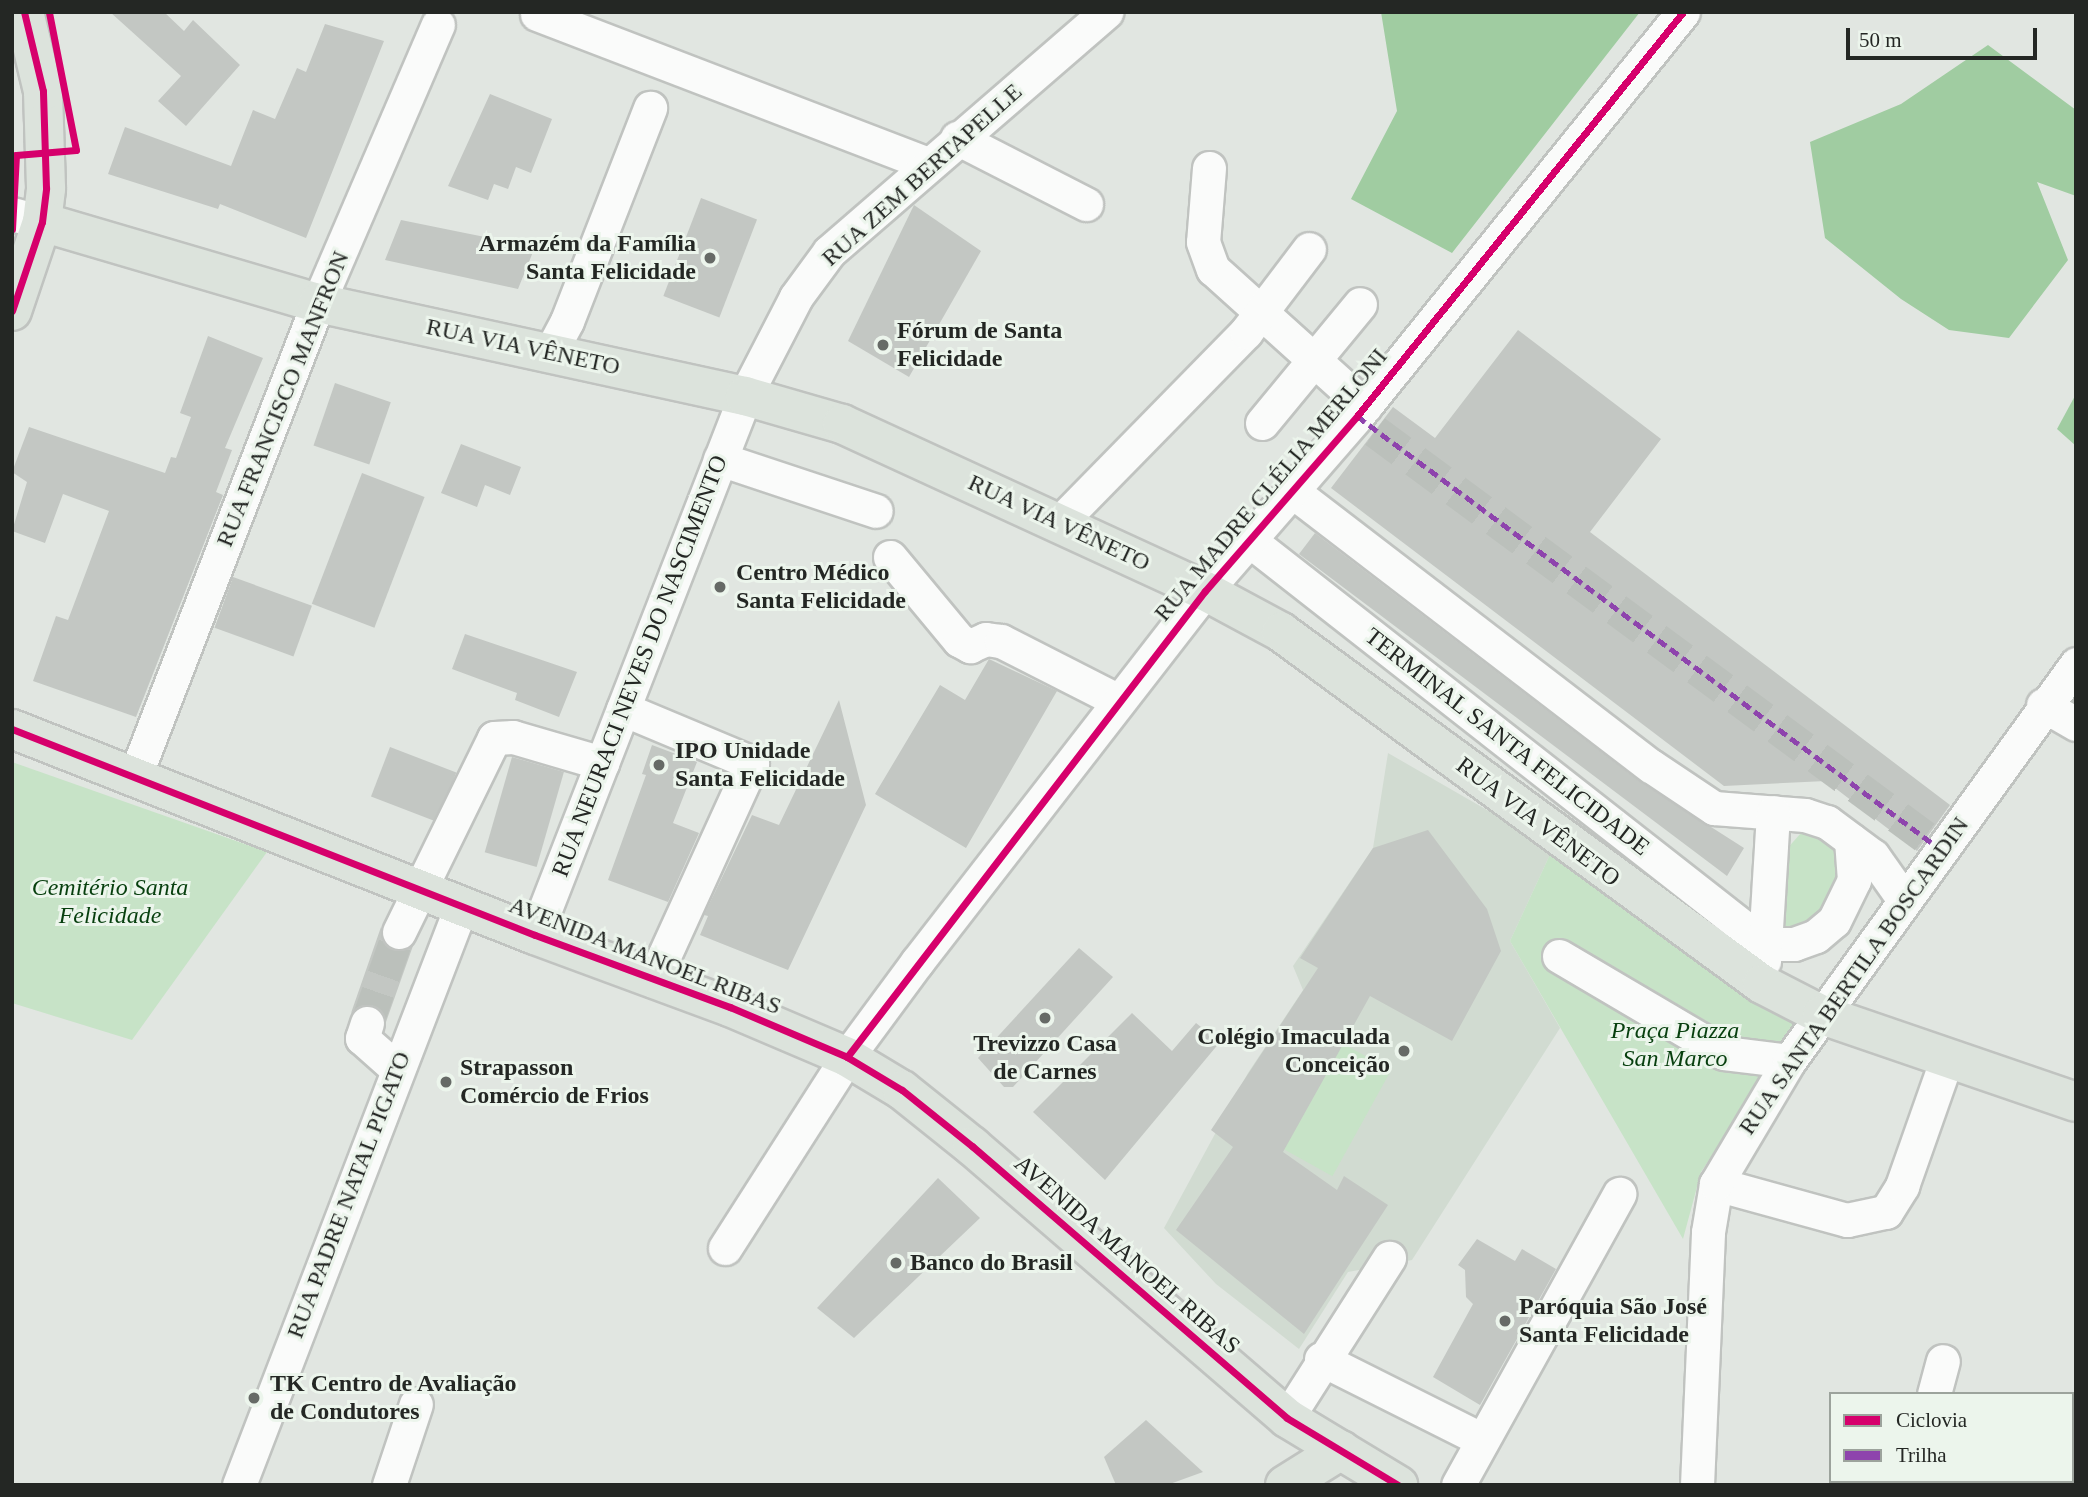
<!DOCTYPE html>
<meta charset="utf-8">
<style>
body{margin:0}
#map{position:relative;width:2088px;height:1497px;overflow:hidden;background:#e1e6e1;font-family:"Times New Roman",serif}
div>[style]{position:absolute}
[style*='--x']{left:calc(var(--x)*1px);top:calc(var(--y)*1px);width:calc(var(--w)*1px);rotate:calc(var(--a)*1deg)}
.built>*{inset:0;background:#d1dbd1}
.green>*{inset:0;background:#c7e3c7;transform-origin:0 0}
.forest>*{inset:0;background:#a0cca1}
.building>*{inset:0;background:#c3c7c3;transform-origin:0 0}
.minor-tunnel>*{height:33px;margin-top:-16.5px;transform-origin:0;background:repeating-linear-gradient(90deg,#bbc0bb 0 33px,transparent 0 50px)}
.roads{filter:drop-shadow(2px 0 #c0c3c0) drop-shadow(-2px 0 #c0c3c0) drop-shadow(0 2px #c0c3c0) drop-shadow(0 -2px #c0c3c0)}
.minor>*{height:33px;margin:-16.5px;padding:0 16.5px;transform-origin:16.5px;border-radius:16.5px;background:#fafbfa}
.major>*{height:38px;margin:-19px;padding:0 19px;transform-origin:19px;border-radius:19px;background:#dce3dc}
.quiet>*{height:5px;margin-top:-2.5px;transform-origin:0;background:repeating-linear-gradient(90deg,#8e44ad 0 10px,transparent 0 15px)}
.cycleway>*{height:7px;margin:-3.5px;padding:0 3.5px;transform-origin:3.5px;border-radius:3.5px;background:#d6006c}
.dots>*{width:19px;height:19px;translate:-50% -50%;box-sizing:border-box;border:4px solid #ecf5ec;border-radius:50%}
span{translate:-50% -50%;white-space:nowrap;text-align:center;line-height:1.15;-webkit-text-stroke:6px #ecf5ec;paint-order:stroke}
.street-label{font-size:24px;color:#242724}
.poi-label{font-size:24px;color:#242724;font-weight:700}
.right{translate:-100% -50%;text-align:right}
.left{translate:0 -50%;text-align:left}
.park-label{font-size:24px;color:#073f0e;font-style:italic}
.frame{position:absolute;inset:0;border:14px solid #242724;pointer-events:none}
.legend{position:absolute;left:1829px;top:1392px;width:245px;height:91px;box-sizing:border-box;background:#ecf5ec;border:2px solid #9ca39c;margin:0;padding:9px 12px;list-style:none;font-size:21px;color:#242724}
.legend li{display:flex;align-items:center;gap:14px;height:35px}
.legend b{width:35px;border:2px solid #9ca39c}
.scale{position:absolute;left:1846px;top:28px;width:191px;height:32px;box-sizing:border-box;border:4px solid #242724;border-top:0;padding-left:9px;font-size:21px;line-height:24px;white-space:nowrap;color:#242724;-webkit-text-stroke:5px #ecf5ec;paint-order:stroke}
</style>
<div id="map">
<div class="built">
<i style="clip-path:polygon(1388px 753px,1553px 848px,1510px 941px,1560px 1028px,1412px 1260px,1348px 1272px,1299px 1349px,1216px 1284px,1164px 1228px,1248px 1073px,1303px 990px,1293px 966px,1373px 848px)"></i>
</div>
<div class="green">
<i style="clip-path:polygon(12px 762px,267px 852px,132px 1040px,12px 1003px)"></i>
<i style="clip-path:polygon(1801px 833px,1831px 842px,1837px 852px,1841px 861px,1832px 909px,1797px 929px,1782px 928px,1785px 851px)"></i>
<i style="clip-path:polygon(1553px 848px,1801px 1021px,1701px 1172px,1683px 1239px,1510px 941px)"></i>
<i style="left:1322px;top:1032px;width:79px;height:121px;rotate:29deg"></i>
</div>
<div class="forest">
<i style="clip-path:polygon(1381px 12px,1640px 12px,1452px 253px,1351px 199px,1397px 111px)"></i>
<i style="clip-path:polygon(1988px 45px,2076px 110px,2076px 196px,2037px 182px,2068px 260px,2009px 338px,1949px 330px,1901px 299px,1825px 238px,1810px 142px,1901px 104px)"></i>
<i style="clip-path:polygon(2076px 394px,2076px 446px,2057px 429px)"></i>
</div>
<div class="building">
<i style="clip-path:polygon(110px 12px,164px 12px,184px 31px,193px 20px,240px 65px,186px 126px,158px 101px,181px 76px)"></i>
<i style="clip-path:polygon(325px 24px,384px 41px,306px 238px,220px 204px,218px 209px,108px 174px,125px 127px,231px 166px,253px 110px,275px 119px,297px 68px,306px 72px)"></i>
<i style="clip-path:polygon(490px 94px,552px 119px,531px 173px,516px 167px,508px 189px,494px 184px,488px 200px,448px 186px)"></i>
<i style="left:701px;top:198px;width:60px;height:105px;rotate:21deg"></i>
<i style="clip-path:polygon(914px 205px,981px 251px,909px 377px,848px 341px)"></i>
<i style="clip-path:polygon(401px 220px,465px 233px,535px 247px,518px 289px,385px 260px)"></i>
<i style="clip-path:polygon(1518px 330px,1661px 439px,1590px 532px,1950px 805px,1917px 851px,1826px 781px,1724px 786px,1331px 488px,1393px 407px,1435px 438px)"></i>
<i style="clip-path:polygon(208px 336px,263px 358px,225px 448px,232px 450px,216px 492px,223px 495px,136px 717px,33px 681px,56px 616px,68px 620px,109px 511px,63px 494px,45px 543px,12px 531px,27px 482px,12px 472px,29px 427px,165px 473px,171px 457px,176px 458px,191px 417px,180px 413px)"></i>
<i style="left:335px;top:383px;width:59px;height:66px;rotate:19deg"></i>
<i style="clip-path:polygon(461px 444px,521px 467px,510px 495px,485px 485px,477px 507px,441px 493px)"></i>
<i style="left:362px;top:473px;width:67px;height:140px;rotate:21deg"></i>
<i style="clip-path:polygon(1315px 533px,1639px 781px,1744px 848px,1727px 876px,1299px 554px)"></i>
<i style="left:233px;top:577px;width:84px;height:54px;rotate:20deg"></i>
<i style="clip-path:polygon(465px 634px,577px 672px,559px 717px,515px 700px,517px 693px,452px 669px)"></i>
<i style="clip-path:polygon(989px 659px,1057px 691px,966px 848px,875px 794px,940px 685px,965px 700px)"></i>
<i style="clip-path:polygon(839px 700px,866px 805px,788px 970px,700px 935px,708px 916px,704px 915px,752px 815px,779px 825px)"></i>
<i style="clip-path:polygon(652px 745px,697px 762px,673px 823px,699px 833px,668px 902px,608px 880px,646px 775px,642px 774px)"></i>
<i style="left:390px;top:747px;width:71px;height:53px;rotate:21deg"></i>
<i style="left:512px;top:757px;width:54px;height:99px;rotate:16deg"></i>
<i style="clip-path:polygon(1428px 830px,1487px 909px,1501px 951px,1452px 1041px,1370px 996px,1283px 1152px,1337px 1190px,1344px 1176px,1388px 1205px,1304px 1334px,1176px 1230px,1233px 1147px,1211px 1130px,1318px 968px,1300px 958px,1373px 848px)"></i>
<i style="clip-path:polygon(381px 927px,383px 942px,391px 950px,401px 951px,414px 943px,386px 1022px,382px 1011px,372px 1005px,362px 1004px,351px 1013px)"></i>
<i style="clip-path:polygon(1079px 948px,1113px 977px,1013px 1087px,1004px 1087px,978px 1058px)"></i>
<i style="clip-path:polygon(1132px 1013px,1172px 1051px,1196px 1023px,1220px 1042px,1105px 1180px,1033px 1112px)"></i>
<i style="clip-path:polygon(938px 1178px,980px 1218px,854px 1338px,817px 1308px)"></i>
<i style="clip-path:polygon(1477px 1239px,1515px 1261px,1522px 1249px,1556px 1269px,1480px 1405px,1433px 1377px,1473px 1304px,1466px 1297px,1465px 1270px,1458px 1265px)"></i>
<i style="clip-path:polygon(1146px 1420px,1203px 1472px,1167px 1485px,1116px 1485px,1104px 1457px)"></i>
</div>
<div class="minor-tunnel">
<i style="--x:1375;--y:431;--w:692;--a:36.42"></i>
<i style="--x:367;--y:1023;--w:96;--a:-70.6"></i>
</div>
<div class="roads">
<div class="minor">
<i style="--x:537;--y:14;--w:418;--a:21"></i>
<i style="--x:957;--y:138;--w:145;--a:27.1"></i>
<i style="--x:1209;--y:168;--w:74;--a:94.6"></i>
<i style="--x:1203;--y:242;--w:29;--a:70"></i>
<i style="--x:1213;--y:269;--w:205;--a:42"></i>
<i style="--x:12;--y:214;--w:31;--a:15"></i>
<i style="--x:550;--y:353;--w:36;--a:-62"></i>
<i style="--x:567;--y:321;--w:229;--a:-68.7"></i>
<i style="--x:1262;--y:423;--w:154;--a:-50.5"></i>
<i style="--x:720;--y:459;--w:164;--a:18.4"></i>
<i style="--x:1292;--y:491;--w:452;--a:37.5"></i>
<i style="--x:1651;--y:766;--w:76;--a:33.7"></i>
<i style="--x:1714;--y:808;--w:91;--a:4.4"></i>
<i style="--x:1805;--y:815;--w:23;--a:18"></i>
<i style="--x:1827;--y:822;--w:57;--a:36.5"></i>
<i style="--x:1873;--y:856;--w:54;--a:54.8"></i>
<i style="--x:1059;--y:523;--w:267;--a:-45.6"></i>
<i style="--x:1246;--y:332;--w:104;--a:-52.8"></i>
<i style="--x:1249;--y:540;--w:655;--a:38.06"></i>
<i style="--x:1765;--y:944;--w:29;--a:0"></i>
<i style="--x:1794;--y:944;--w:23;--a:-20"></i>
<i style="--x:1816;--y:936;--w:23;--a:-40"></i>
<i style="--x:1834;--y:921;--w:46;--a:-64"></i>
<i style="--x:1854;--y:880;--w:40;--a:-94.3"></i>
<i style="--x:890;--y:557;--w:108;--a:50.3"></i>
<i style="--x:959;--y:640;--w:13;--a:29"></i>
<i style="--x:970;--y:646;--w:17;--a:-24"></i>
<i style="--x:986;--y:639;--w:15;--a:8"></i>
<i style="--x:1001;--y:641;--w:132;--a:27"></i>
<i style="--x:2043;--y:705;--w:38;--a:30"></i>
<i style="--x:623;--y:709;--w:140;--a:22.7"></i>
<i style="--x:752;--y:763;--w:239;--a:114.5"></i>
<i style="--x:135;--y:776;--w:507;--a:-68.85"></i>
<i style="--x:318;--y:303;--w:303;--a:-66.7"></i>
<i style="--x:399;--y:932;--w:216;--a:-63.9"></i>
<i style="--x:494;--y:738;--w:19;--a:-3"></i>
<i style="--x:513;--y:737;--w:93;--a:16.3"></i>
<i style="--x:535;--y:935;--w:578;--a:-68.71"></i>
<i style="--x:745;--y:396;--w:111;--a:-62.7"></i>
<i style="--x:796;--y:297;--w:56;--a:-53.7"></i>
<i style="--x:829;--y:252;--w:367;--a:-40.9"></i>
<i style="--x:1559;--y:956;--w:191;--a:30.5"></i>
<i style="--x:1724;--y:1053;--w:65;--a:7"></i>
<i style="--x:1764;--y:961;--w:149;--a:-86.5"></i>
<i style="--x:367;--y:1023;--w:16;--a:108"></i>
<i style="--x:362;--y:1038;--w:47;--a:41.5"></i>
<i style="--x:1716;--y:1184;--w:136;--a:15.4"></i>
<i style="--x:1847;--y:1220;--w:40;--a:-12"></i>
<i style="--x:1886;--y:1212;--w:31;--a:-58"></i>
<i style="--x:1902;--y:1186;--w:136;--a:-70.6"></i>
<i style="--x:725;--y:1248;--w:227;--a:-57.4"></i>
<i style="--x:847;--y:1057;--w:118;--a:-53.6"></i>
<i style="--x:917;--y:962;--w:470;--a:-52.2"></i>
<i style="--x:1205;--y:591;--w:232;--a:-49"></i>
<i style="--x:1357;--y:416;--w:519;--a:-51.1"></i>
<i style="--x:1321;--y:1359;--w:179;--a:26.6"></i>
<i style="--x:1934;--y:1394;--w:34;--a:-75"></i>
<i style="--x:1287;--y:1418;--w:190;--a:-57.5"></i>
<i style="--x:239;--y:1485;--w:619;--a:-68.99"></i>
<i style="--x:389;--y:1485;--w:85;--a:-71.6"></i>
<i style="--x:1458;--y:1485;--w:333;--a:-61"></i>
<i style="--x:1697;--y:1485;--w:253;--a:-87.5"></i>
<i style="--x:1708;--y:1232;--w:49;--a:-80.5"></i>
<i style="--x:1716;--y:1184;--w:143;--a:-59.3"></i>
<i style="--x:1789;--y:1061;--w:490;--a:-54.1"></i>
<i style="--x:1908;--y:1485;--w:4;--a:-76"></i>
</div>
<div class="major">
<i style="--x:42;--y:222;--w:288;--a:16.4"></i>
<i style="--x:318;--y:303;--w:437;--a:12.3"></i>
<i style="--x:745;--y:396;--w:101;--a:16.1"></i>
<i style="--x:842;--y:424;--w:400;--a:24.7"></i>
<i style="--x:1205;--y:591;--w:86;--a:28.3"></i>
<i style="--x:1281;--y:632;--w:596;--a:36.2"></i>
<i style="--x:1762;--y:984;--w:68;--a:27.3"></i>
<i style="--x:1822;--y:1015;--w:268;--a:18.9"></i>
<i style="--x:12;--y:311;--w:94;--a:-71.4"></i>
<i style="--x:42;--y:222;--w:34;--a:-83"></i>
<i style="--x:46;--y:188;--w:97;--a:-91.8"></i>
<i style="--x:43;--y:91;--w:81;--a:-103.5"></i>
<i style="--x:12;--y:729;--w:562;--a:21.5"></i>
<i style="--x:535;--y:935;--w:208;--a:20.3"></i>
<i style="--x:730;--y:1007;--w:127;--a:23.1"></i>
<i style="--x:847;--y:1057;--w:64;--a:31"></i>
<i style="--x:902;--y:1090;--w:90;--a:38.7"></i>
<i style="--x:972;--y:1146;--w:416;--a:40.8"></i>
<i style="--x:1287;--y:1418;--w:130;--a:31.1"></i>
<i style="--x:1285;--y:1485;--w:66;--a:-32"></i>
</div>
</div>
<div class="quiet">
<i style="--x:1357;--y:416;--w:726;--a:36.6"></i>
</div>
<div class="cycleway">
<i style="--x:12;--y:229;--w:74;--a:-86.9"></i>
<i style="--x:16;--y:155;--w:60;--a:-4.8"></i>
<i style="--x:76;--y:150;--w:141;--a:-101.1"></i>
<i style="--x:12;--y:311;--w:94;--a:-71.4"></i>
<i style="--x:42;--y:222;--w:34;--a:-83"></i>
<i style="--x:46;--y:188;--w:97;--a:-91.8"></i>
<i style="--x:43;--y:91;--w:81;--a:-103.5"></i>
<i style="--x:12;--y:729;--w:562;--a:21.5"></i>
<i style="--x:535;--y:935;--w:208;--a:20.3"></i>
<i style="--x:730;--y:1007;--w:127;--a:23.1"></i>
<i style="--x:847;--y:1057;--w:64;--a:31"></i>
<i style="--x:902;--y:1090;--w:90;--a:38.7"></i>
<i style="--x:972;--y:1146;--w:416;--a:40.8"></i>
<i style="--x:1287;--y:1418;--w:130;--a:31.1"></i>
<i style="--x:847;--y:1057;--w:588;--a:-52.47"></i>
<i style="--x:1205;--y:591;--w:232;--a:-49"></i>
<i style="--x:1357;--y:416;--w:519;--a:-51.1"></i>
</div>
<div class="dots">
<i style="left:710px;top:258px;background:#666a66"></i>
<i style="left:883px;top:345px;background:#666a66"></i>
<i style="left:720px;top:587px;background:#666a66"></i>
<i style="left:659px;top:765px;background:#666a66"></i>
<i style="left:1045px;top:1018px;background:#666a66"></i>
<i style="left:1404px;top:1051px;background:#666a66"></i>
<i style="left:446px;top:1082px;background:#666a66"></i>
<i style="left:896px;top:1263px;background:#666a66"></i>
<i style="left:1505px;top:1321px;background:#666a66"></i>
<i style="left:254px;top:1398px;background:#666a66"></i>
</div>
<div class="street-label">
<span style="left:922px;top:175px;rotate:-42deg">RUA ZEM BERTAPELLE</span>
<span style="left:523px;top:347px;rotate:12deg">RUA VIA VÊNETO</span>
<span style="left:283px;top:399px;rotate:-68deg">RUA FRANCISCO MANFRON</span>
<span style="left:1271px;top:485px;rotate:-50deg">RUA MADRE CLÉLIA MERLONI</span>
<span style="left:1059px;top:523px;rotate:25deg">RUA VIA VÊNETO</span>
<span style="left:640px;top:666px;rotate:-69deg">RUA NEURACI NEVES DO NASCIMENTO</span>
<span style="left:1507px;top:742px;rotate:38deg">TERMINAL SANTA FELICIDADE</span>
<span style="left:1538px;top:822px;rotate:37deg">RUA VIA VÊNETO</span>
<span style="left:645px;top:956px;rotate:21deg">AVENIDA MANOEL RIBAS</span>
<span style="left:1854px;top:976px;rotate:-55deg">RUA SANTA BERTILA BOSCARDIN</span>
<span style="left:349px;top:1195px;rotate:-69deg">RUA PADRE NATAL PIGATO</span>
<span style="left:1127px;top:1255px;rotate:41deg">AVENIDA MANOEL RIBAS</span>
</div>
<div class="poi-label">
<span class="right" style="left:696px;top:258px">Armazém da Família<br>Santa Felicidade</span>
<span class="left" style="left:897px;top:345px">Fórum de Santa<br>Felicidade</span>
<span class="left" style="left:736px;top:587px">Centro Médico<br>Santa Felicidade</span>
<span class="left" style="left:675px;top:765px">IPO Unidade<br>Santa Felicidade</span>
<span class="right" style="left:1390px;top:1051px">Colégio Imaculada<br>Conceição</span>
<span style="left:1045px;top:1058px">Trevizzo Casa<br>de Carnes</span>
<span class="left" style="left:460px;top:1082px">Strapasson<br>Comércio de Frios</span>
<span class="left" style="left:910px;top:1263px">Banco do Brasil</span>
<span class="left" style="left:1519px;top:1321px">Paróquia São José<br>Santa Felicidade</span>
<span class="left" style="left:270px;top:1398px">TK Centro de Avaliação<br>de Condutores</span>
</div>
<div class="park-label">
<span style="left:110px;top:902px">Cemitério Santa<br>Felicidade</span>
<span style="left:1675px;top:1045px">Praça Piazza<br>San Marco</span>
</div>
<div class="frame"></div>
<ul class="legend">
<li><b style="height:9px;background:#d6006c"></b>Ciclovia</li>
<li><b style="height:9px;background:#8e44ad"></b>Trilha</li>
</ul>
<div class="scale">50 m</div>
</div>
